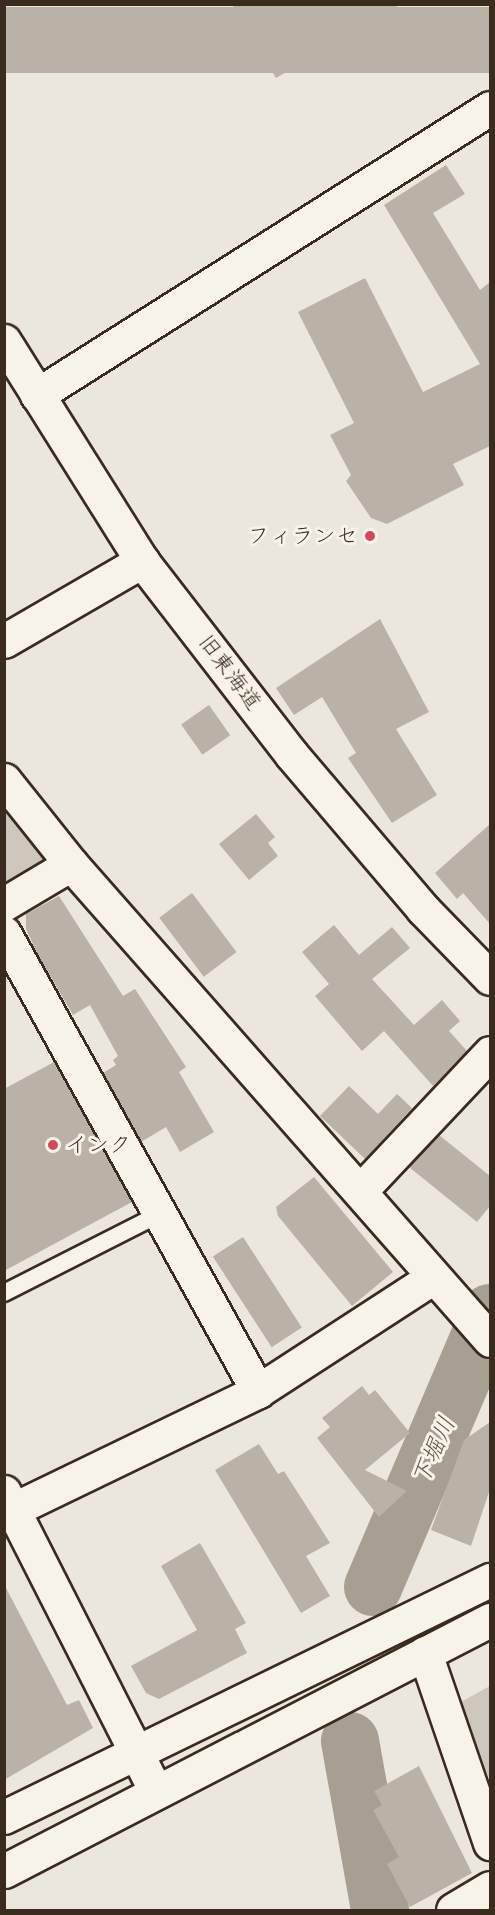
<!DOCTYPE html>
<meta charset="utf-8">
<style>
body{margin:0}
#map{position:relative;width:495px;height:1915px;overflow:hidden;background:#ece7dc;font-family:"Shantell Sans","Klee One",sans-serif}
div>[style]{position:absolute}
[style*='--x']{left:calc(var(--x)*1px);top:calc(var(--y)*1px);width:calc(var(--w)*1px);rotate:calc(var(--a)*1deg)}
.green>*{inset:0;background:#cec8bc}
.river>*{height:58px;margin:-29px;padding:0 29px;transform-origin:29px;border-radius:29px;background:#a89f93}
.building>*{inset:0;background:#bab2a7;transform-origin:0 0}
.roads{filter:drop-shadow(2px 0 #3b2a1e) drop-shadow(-2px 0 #3b2a1e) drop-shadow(0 2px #3b2a1e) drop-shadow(0 -2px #3b2a1e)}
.lane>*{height:16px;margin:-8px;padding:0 8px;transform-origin:8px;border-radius:8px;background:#f7f3e8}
.street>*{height:33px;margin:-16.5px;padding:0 16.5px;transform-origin:16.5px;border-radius:16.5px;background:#f7f3e8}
.secondary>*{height:33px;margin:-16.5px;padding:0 16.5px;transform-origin:16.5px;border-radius:16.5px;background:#f7f3e8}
.dots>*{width:16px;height:16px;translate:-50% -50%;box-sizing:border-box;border:3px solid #f7f3e8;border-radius:50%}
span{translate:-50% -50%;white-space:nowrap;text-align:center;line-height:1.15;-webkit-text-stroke:6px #f7f3e8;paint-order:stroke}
.poi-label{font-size:22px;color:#3b2a1e}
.right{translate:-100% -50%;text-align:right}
.left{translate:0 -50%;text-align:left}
.street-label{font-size:22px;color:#3b2a1e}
.water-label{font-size:24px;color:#615347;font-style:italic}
.frame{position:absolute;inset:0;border:6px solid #3b2a1e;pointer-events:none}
</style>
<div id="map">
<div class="green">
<i style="clip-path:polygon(4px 799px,43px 843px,45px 862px,4px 886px)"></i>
<i style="clip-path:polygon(490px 1686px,490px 1781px,459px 1703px)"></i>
</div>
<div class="river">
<i style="--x:373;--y:1587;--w:298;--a:-66.9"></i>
<i style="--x:350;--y:1741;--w:172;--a:79.9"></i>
</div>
<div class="building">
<i style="clip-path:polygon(232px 4px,401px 4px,276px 78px)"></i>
<i style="left:490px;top:7px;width:66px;height:536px;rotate:90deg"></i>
<i style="clip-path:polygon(446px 165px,465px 194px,433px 213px,480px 290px,490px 282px,490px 446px,453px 464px,464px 485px,387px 524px,371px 518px,346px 481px,351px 475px,330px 435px,354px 423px,298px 312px,365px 278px,423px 392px,480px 364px,384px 205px)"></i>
<i style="clip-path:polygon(380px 619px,429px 712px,396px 729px,437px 795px,392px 823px,348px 758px,356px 753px,322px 697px,294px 715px,276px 688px)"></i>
<i style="left:209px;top:705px;width:37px;height:34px;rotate:55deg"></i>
<i style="clip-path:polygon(256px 814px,275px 837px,268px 843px,278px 856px,249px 880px,219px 844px)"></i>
<i style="clip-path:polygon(490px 824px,490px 924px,463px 893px,457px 899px,435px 873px)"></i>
<i style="left:192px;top:893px;width:74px;height:41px;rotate:53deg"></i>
<i style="clip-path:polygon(59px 896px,123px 996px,135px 989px,186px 1067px,179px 1072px,214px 1132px,180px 1152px,166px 1127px,141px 1142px,103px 1073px,116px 1065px,113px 1060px,118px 1056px,90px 1005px,73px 1015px,38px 955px,26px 929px,26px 914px)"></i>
<i style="clip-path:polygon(334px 925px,359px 955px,392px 927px,410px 948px,372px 979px,414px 1025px,442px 1000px,460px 1021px,449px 1031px,467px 1051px,433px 1086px,384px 1031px,362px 1051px,315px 996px,329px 984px,302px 952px)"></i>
<i style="clip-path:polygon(54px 1062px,132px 1202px,4px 1271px,4px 1089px)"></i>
<i style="clip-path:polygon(349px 1086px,378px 1114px,397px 1094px,412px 1108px,365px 1159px,320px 1116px)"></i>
<i style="clip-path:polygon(439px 1135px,490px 1176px,490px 1206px,477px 1222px,409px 1167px)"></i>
<i style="clip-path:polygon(314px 1177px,393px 1272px,352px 1306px,278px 1216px,276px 1207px)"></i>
<i style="left:243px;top:1237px;width:108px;height:36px;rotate:57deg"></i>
<i style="clip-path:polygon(362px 1386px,369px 1395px,375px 1390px,410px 1433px,365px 1470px,407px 1491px,379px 1517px,317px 1438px,330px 1427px,322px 1418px)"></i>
<i style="clip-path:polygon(490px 1422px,490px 1489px,471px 1546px,431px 1530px,464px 1440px)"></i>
<i style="clip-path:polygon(259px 1444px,278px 1474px,284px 1471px,330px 1543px,306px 1556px,330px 1596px,301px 1613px,215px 1470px)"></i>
<i style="clip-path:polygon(200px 1543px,246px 1623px,235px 1629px,247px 1653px,159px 1699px,146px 1693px,131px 1666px,197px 1630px,161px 1566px)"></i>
<i style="clip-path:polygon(4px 1584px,67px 1705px,79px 1700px,93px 1728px,4px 1780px)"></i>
<i style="clip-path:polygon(419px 1766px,472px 1873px,410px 1907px,387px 1864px,399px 1857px,373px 1810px,382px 1805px,374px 1791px)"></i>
</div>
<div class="roads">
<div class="lane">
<i style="--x:4;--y:1293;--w:175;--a:-26.9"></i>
</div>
<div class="street">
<i style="--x:37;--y:395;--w:536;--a:-32.36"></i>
<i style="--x:4;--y:780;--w:107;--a:51.4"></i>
<i style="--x:71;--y:864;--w:634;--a:48.64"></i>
<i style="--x:4;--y:904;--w:78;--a:-30.8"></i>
<i style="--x:4;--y:933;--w:524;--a:60.99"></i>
<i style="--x:362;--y:1189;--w:187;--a:-46.7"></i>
<i style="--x:4;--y:1492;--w:336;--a:63.1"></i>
<i style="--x:4;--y:1514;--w:282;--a:-25.8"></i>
<i style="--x:258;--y:1391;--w:207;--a:-33"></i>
<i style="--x:425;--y:1653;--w:201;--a:71.1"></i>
<i style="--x:453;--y:1910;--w:43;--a:-30.7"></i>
</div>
<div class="secondary">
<i style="--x:4;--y:341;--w:260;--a:57.9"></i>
<i style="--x:142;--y:561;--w:245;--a:52.3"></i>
<i style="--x:292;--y:755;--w:202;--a:49.6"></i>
<i style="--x:423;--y:909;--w:96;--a:45.8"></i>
<i style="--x:4;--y:641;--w:160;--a:-30.1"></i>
<i style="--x:4;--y:1817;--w:541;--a:-26"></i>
<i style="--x:4;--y:1871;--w:547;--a:-27.31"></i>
</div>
</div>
<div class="dots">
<i style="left:370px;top:536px;background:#d1495b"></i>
<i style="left:53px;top:1145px;background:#d1495b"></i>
</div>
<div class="poi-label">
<span class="right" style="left:358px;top:536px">フィランセ</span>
<span class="left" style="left:65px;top:1145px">インク</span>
</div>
<div class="street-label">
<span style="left:230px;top:672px;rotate:53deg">旧東海道</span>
</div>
<div class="water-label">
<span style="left:434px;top:1451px;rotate:-66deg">下堀川</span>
</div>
<div class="frame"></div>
</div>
